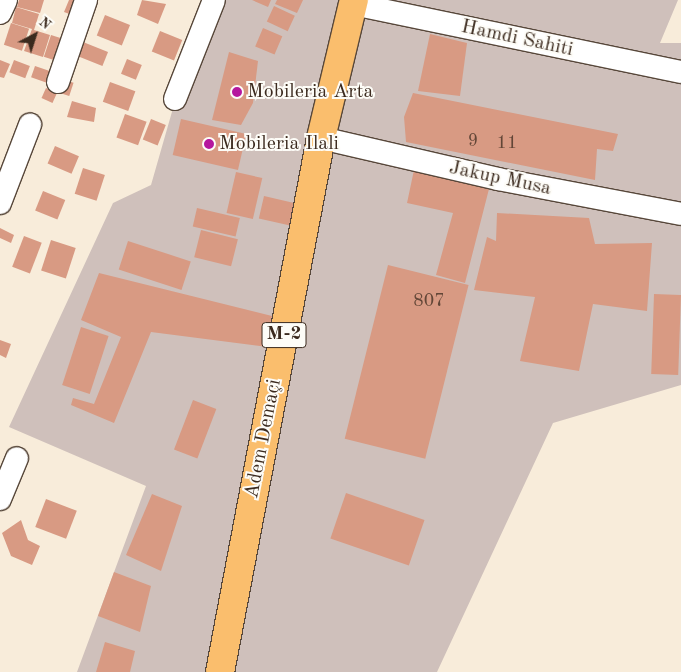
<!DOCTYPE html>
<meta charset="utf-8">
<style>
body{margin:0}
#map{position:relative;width:681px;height:672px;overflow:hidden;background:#f8ecda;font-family:"Old Standard TT",serif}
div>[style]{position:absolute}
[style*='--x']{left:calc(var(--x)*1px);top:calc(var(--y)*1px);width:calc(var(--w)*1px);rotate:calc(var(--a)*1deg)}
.industrial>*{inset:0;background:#cfc0bb}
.building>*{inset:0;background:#d89a83;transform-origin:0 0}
.roads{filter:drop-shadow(1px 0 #57473a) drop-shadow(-1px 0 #57473a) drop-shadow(0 1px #57473a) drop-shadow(0 -1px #57473a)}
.minor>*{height:22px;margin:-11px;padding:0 11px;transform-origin:11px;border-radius:11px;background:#fff}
.major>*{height:28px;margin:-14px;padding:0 14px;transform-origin:14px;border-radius:14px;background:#fabe6d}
.dots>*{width:14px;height:14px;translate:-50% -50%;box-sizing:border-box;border:2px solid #fdfcf7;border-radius:50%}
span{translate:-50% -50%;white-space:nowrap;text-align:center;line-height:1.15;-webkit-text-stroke:4px #fdfcf7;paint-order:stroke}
.number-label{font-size:18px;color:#624637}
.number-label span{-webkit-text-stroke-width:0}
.shield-label span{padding:1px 4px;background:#fdfcf7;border:1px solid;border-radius:4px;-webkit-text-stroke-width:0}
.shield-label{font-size:19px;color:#3b2a1e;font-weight:700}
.street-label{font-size:20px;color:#3b2a1e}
.poi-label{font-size:20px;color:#3b2a1e}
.left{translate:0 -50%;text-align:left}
.north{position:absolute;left:10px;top:10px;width:50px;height:50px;-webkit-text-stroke:4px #fdfcf7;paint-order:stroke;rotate:40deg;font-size:14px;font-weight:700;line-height:20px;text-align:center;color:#3b2a1e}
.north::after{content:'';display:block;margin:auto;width:18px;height:22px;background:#3b2a1e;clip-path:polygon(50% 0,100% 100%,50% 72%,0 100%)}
</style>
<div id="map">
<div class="industrial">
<i style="clip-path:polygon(204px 0,678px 0,660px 43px,681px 43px,681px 385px,553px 423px,437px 672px,77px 672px,146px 486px,9px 427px,113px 203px,151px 185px)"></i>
</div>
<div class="building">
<i style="clip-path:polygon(19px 0,44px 0,40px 13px,17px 7px)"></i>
<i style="clip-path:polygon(69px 0,81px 0,75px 16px,64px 12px)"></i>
<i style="clip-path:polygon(142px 0,166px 4px,158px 24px,137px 15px)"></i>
<i style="clip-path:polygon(252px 0,271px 0,268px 7px)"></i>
<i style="clip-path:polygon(277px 0,303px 0,297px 13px,275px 4px)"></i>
<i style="left:274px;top:6px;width:23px;height:17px;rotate:25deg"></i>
<i style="clip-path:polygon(16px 7px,39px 14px,34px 30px,50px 35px,43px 57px,24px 51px,32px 29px,12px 23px)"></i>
<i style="left:105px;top:15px;width:27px;height:22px;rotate:22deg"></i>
<i style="left:11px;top:23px;width:19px;height:23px;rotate:18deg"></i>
<i style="left:263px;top:28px;width:21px;height:20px;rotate:23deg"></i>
<i style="left:160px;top:31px;width:24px;height:22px;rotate:22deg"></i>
<i style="clip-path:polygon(430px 34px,467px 43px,460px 96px,418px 91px)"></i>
<i style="left:51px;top:35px;width:19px;height:23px;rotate:18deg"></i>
<i style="left:83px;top:42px;width:27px;height:15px;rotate:22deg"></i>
<i style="clip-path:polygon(229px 52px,258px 61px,253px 103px,241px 125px,212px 120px)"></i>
<i style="left:127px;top:59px;width:16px;height:16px;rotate:22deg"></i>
<i style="clip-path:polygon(0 60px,10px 64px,4px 78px,0 77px)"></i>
<i style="left:14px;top:60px;width:17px;height:13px;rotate:21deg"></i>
<i style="left:35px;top:66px;width:21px;height:12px;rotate:19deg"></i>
<i style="left:65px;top:80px;width:9px;height:14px;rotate:18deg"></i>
<i style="left:110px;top:82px;width:27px;height:21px;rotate:20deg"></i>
<i style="left:46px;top:88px;width:12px;height:11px;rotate:24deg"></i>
<i style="clip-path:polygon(413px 93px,618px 134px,613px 151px,597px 149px,595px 180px,406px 142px,404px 117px)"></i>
<i style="clip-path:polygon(72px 101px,96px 108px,94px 122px,67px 117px)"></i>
<i style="left:125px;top:114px;width:23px;height:25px;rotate:20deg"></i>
<i style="left:151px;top:119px;width:16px;height:22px;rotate:22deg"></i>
<i style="left:181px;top:119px;width:67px;height:37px;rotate:13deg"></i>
<i style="left:55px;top:146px;width:26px;height:19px;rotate:23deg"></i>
<i style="left:83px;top:168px;width:23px;height:27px;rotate:18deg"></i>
<i style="clip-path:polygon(414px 170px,490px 185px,465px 283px,436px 275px,453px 213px,407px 203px)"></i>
<i style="left:236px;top:172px;width:27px;height:42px;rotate:13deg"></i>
<i style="left:43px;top:191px;width:24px;height:21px;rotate:22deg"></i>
<i style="left:264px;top:196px;width:32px;height:23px;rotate:13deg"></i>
<i style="left:197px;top:208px;width:44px;height:19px;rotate:13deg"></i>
<i style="clip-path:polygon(497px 213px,589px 218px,595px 244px,652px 243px,647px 311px,593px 304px,579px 371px,520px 361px,535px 297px,474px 290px,487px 237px,496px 241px)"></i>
<i style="clip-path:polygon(0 228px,14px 235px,11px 243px,0 238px)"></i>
<i style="left:201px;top:230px;width:38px;height:28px;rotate:14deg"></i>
<i style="left:24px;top:236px;width:19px;height:33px;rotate:21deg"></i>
<i style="left:51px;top:240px;width:26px;height:32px;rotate:18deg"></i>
<i style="left:128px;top:241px;width:66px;height:30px;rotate:18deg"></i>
<i style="left:388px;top:265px;width:83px;height:179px;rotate:14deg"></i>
<i style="clip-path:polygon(99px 273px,272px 316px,268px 347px,151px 332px,114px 423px,71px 405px,73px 398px,94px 404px,121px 337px,81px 320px)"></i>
<i style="left:654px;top:294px;width:27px;height:80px;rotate:2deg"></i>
<i style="left:81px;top:327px;width:29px;height:61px;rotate:18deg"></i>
<i style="clip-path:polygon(0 340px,11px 344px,6px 358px,0 355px)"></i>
<i style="left:193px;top:400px;width:25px;height:53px;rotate:21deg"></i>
<i style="left:346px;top:493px;width:83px;height:48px;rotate:19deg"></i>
<i style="clip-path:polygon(152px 494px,182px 506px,161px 571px,126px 555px)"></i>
<i style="left:46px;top:499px;width:33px;height:30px;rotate:21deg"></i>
<i style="clip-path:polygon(21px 520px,28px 540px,40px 546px,32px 565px,11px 556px,2px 533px)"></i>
<i style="clip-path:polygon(114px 572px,151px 586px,140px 632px,98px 616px)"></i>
<i style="clip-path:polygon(105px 642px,135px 651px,130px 672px,96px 672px)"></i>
</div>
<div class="roads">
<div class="minor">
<i style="--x:353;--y:4;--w:335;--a:11.7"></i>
<i style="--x:0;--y:13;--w:14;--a:-65"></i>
<i style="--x:58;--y:82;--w:87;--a:-71.1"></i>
<i style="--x:175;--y:99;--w:106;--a:-68.5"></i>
<i style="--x:321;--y:138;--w:182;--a:13"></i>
<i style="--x:498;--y:179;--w:186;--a:10.8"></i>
<i style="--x:0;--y:203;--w:84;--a:-69"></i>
<i style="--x:0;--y:499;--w:44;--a:-67.5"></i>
</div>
<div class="major">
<i style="--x:220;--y:672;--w:543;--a:-79.29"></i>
<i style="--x:321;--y:138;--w:142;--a:-76.6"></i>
</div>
</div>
<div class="dots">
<i style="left:237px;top:92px;background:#b5179e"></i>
<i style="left:209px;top:144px;background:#b5179e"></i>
</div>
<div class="number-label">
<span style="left:473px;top:141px">9</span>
<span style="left:507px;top:143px">11</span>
<span style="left:429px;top:301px">807</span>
</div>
<div class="shield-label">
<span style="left:284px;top:335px">M-2</span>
</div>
<div class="street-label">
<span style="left:517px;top:39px;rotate:12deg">Hamdi Sahiti</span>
<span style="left:500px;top:179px;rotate:12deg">Jakup Musa</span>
<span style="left:264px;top:439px;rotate:-79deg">Adem Demaçi</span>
</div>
<div class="poi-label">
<span class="left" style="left:247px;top:92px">Mobileria Arta</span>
<span class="left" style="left:219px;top:144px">Mobileria Ilali</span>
</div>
<div class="north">N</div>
</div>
